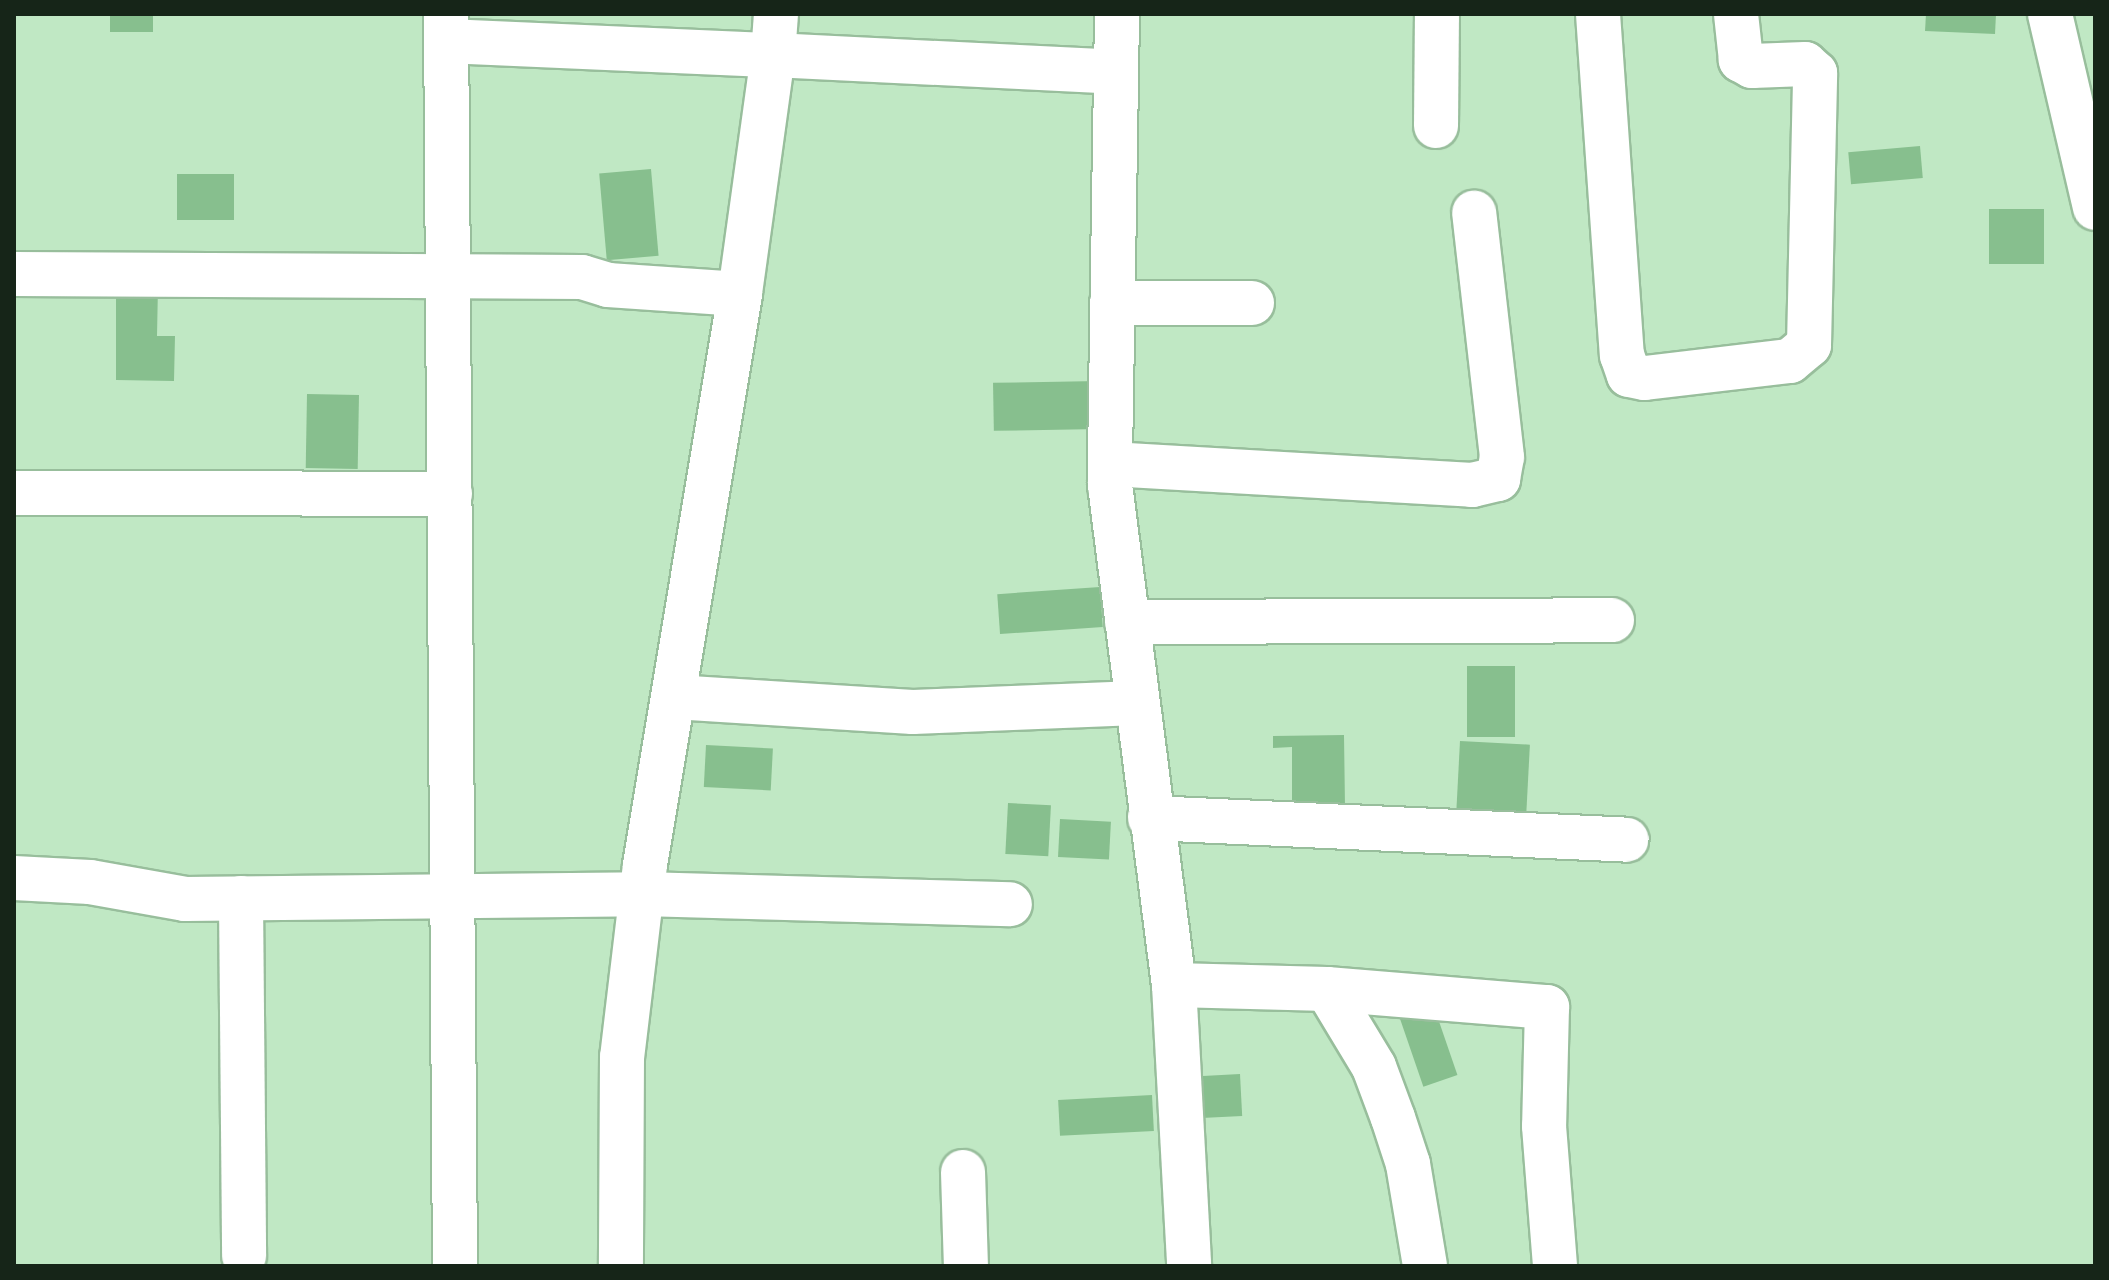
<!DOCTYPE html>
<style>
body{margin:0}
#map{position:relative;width:2109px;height:1280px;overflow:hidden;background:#c0e8c4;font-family:"PT Sans Narrow",sans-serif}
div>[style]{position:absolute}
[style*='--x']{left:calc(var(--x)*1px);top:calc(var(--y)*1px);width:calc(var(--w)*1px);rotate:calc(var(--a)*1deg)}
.building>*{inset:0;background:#87bf8e;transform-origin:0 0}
.roads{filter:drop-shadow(2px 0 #98be9c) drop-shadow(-2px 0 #98be9c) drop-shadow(0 2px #98be9c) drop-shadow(0 -2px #98be9c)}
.minor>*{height:44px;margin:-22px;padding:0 22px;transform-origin:22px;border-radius:22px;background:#fff}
span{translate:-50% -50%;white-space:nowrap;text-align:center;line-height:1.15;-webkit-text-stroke:7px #c0e8c4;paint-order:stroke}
.frame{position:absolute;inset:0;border:16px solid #162518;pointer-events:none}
</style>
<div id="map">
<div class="building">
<i style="left:110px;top:14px;width:43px;height:18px"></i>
<i style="clip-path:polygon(1926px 14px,1996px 14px,1995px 34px,1925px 31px)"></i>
<i style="left:1920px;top:146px;width:32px;height:72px;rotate:85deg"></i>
<i style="left:651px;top:169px;width:87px;height:52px;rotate:85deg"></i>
<i style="left:234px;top:174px;width:46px;height:57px;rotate:90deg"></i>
<i style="left:2044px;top:209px;width:55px;height:55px;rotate:90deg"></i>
<i style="clip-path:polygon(116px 286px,158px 286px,157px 336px,175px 336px,174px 381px,116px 380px)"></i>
<i style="left:1099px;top:381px;width:48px;height:106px;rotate:89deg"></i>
<i style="left:307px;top:394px;width:52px;height:74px;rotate:1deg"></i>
<i style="left:1100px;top:587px;width:40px;height:103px;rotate:86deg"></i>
<i style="left:1467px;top:666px;width:48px;height:71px"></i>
<i style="clip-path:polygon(1344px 735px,1345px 806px,1292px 807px,1292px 747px,1273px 748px,1273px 736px)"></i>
<i style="left:1460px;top:741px;width:70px;height:69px;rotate:3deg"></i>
<i style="left:706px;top:745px;width:67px;height:42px;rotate:3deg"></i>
<i style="left:1008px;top:803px;width:43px;height:51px;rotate:3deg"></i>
<i style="left:1060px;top:819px;width:51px;height:38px;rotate:3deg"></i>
<i style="left:1433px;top:1004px;width:75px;height:36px;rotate:71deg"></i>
<i style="left:1240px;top:1074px;width:42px;height:51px;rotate:87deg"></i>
<i style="left:1152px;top:1095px;width:36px;height:94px;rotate:87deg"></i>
</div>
<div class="roads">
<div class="minor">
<i style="--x:446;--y:14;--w:1252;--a:89.59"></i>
<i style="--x:776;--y:14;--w:41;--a:94.2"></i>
<i style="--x:773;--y:55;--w:343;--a:2.8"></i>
<i style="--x:1117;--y:14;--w:471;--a:90.9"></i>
<i style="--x:1110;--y:485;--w:504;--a:82.71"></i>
<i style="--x:1174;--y:985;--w:281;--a:86.9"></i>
<i style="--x:1598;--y:14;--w:342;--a:86"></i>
<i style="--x:1622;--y:355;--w:21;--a:71"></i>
<i style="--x:1629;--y:375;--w:16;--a:11"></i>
<i style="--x:1645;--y:378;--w:146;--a:-6.7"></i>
<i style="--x:1790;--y:361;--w:25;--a:-40"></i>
<i style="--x:1809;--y:345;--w:272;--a:-88.7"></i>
<i style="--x:1815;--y:73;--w:13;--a:-138"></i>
<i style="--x:1805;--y:64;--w:53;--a:177.8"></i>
<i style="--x:1752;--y:66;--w:13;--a:-151"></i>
<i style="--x:1741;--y:60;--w:46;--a:-96.2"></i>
<i style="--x:2050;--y:14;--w:199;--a:76.9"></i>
<i style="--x:446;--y:41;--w:327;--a:2.5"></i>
<i style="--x:773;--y:55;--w:241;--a:97.9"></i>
<i style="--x:740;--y:294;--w:579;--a:99.45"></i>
<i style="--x:645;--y:865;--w:193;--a:96.8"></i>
<i style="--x:622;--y:1057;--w:209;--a:90.3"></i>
<i style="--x:1436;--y:126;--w:112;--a:-89.5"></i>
<i style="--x:14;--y:274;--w:568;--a:0.3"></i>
<i style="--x:582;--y:277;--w:27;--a:17"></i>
<i style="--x:608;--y:285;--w:132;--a:3.9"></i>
<i style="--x:1112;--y:303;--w:140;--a:0"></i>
<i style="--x:1110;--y:464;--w:363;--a:3.3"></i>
<i style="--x:1472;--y:485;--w:27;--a:-13"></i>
<i style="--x:1498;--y:479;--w:22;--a:-80"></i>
<i style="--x:1502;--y:457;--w:246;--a:-96.5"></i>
<i style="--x:14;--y:493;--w:436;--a:0.1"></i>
<i style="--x:1127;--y:622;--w:485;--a:-0.2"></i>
<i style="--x:674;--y:697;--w:239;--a:3.6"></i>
<i style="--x:913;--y:712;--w:224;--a:-2.3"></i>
<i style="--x:1150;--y:818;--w:477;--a:2.6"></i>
<i style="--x:14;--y:878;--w:76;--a:3"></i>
<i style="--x:90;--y:882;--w:97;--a:10.1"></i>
<i style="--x:185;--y:899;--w:457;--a:-0.6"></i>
<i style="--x:642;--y:894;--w:368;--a:1.6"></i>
<i style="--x:241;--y:898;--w:358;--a:89.5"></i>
<i style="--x:1174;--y:985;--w:153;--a:1.5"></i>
<i style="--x:1327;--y:989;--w:221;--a:4.7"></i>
<i style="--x:1547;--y:1007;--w:119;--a:91.4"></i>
<i style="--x:1544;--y:1126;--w:140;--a:85.5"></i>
<i style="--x:1327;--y:989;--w:91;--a:58.9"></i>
<i style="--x:1374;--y:1067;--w:54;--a:69.6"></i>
<i style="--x:1393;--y:1118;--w:48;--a:71.9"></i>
<i style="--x:1408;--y:1164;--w:103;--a:80.5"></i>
<i style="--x:963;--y:1172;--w:94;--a:88.2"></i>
</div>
</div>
<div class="frame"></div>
</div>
